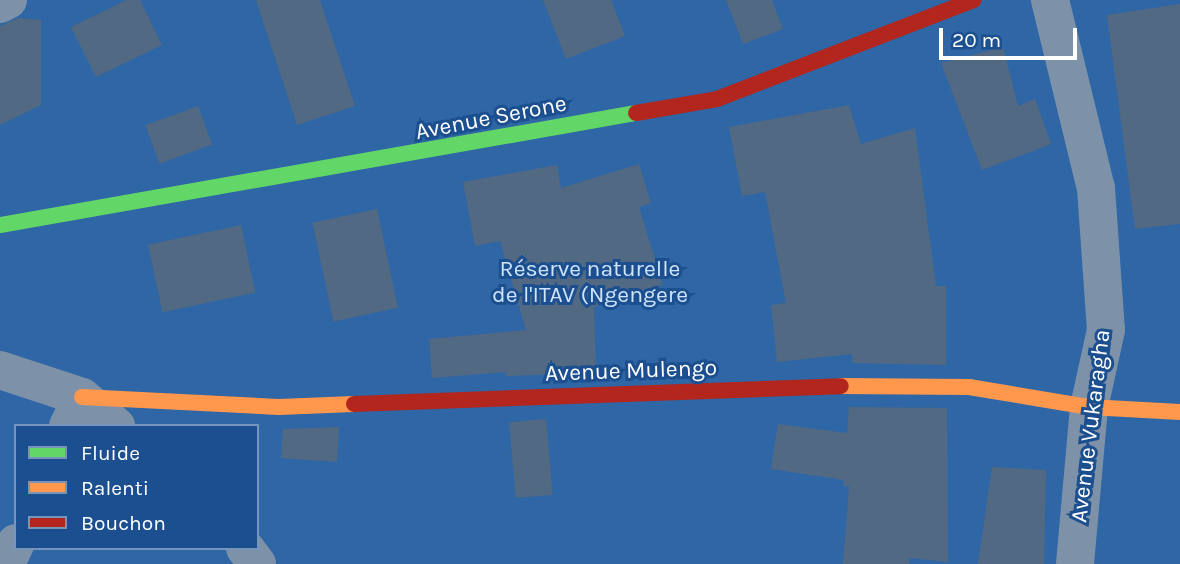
<!DOCTYPE html>
<meta charset="utf-8">
<style>
body{margin:0}
#map{position:relative;width:1180px;height:564px;overflow:hidden;background:#365274;font-family:Karla,sans-serif}
div>[style]{position:absolute}
[style*='--x']{left:calc(var(--x)*1px);top:calc(var(--y)*1px);width:calc(var(--w)*1px);rotate:calc(var(--a)*1deg)}
.green>*{inset:0;background:#2f66a5}
.building>*{inset:0;background:#526984;transform-origin:0 0}
.street>*{height:38px;margin:-19px;padding:0 19px;transform-origin:19px;border-radius:19px;background:#7d92a8}
.fast>*{height:16px;margin:-8px;padding:0 8px;transform-origin:8px;border-radius:8px;background:#63d668}
.slow>*{height:16px;margin:-8px;padding:0 8px;transform-origin:8px;border-radius:8px;background:#ff974d}
.jam>*{height:16px;margin:-8px;padding:0 8px;transform-origin:8px;border-radius:8px;background:#b3261e}
span{translate:-50% -50%;white-space:nowrap;text-align:center;line-height:1.15;-webkit-text-stroke:6px #1b4f8f;paint-order:stroke}
.street-label{font-size:23px;color:#fff}
.park-label{font-size:23px;color:#cfe3fa}
.legend{position:absolute;left:14px;top:424px;width:245px;height:126px;box-sizing:border-box;background:#1b4f8f;border:2px solid #7695bc;margin:0;padding:9px 12px;list-style:none;font-size:21px;color:#fff}
.legend li{display:flex;align-items:center;gap:14px;height:35px}
.legend b{width:35px;border:2px solid #7695bc}
.scale{position:absolute;left:939px;top:28px;width:138px;height:32px;box-sizing:border-box;border:4px solid #fff;border-top:0;padding-left:9px;font-size:21px;line-height:24px;white-space:nowrap;color:#fff;-webkit-text-stroke:5px #1b4f8f;paint-order:stroke}
</style>
<div id="map">
<div class="green">
<i style="clip-path:polygon(evenodd,0 0,1180px 0,1180px 564px,0 564px,0 0,16px 426px,257px 426px,257px 548px,16px 548px,16px 426px)"></i>
</div>
<div class="building">
<i style="clip-path:polygon(127px 0,140px 0,162px 45px,96px 77px,71px 27px)"></i>
<i style="clip-path:polygon(256px 0,320px 0,355px 106px,297px 125px)"></i>
<i style="clip-path:polygon(543px 0,611px 0,625px 36px,566px 59px)"></i>
<i style="clip-path:polygon(726px 0,772px 0,783px 29px,743px 44px)"></i>
<i style="clip-path:polygon(1180px 4px,1180px 224px,1135px 229px,1107px 15px)"></i>
<i style="clip-path:polygon(19px 18px,41px 20px,41px 105px,0 125px,0 26px)"></i>
<i style="clip-path:polygon(1003px 47px,1018px 106px,1035px 99px,1051px 144px,982px 170px,941px 63px)"></i>
<i style="clip-path:polygon(849px 105px,861px 144px,915px 128px,936px 286px,946px 286px,946px 365px,852px 363px,852px 354px,777px 362px,771px 305px,786px 303px,765px 192px,742px 196px,729px 127px)"></i>
<i style="left:198px;top:106px;width:41px;height:56px;rotate:70deg"></i>
<i style="clip-path:polygon(639px 164px,651px 203px,639px 207px,663px 285px,594px 307px,596px 373px,506px 376px,506px 372px,432px 378px,429px 339px,526px 330px,500px 241px,475px 246px,463px 182px,557px 165px,561px 188px)"></i>
<i style="left:377px;top:209px;width:101px;height:66px;rotate:78deg"></i>
<i style="left:241px;top:225px;width:69px;height:95px;rotate:78deg"></i>
<i style="clip-path:polygon(849px 407px,947px 408px,948px 562px,909px 558px,909px 564px,843px 564px,849px 486px,843px 486px,844px 480px,771px 469px,778px 424px,847px 433px)"></i>
<i style="left:546px;top:419px;width:76px;height:37px;rotate:85deg"></i>
<i style="clip-path:polygon(339px 427px,337px 462px,281px 458px,283px 429px)"></i>
<i style="clip-path:polygon(992px 467px,1046px 470px,1044px 564px,978px 564px)"></i>
</div>
<div class="street">
<i style="--x:1050;--y:0;--w:194;--a:76.3"></i>
<i style="--x:1096;--y:188;--w:142;--a:86"></i>
<i style="--x:1106;--y:330;--w:79;--a:102.4"></i>
<i style="--x:1089;--y:407;--w:158;--a:95.1"></i>
<i style="--x:0;--y:4;--w:9;--a:-27"></i>
<i style="--x:0;--y:370;--w:86;--a:18.2"></i>
<i style="--x:82;--y:397;--w:45;--a:40.5"></i>
<i style="--x:68;--y:426;--w:32;--a:-64"></i>
<i style="--x:245;--y:548;--w:20;--a:53"></i>
<i style="--x:6;--y:564;--w:23;--a:-65"></i>
</div>
<div class="fast">
<i style="--x:0;--y:225;--w:646;--a:-9.99"></i>
</div>
<div class="slow">
<i style="--x:841;--y:386;--w:128;--a:0.4"></i>
<i style="--x:969;--y:387;--w:122;--a:9.5"></i>
<i style="--x:1089;--y:407;--w:91;--a:3.1"></i>
<i style="--x:82;--y:397;--w:197;--a:2.9"></i>
<i style="--x:279;--y:407;--w:75;--a:-2.3"></i>
</div>
<div class="jam">
<i style="--x:636;--y:113;--w:82;--a:-9.8"></i>
<i style="--x:717;--y:99;--w:275;--a:-21.1"></i>
<i style="--x:354;--y:404;--w:487;--a:-2.1"></i>
</div>
<div class="street-label">
<span style="left:491px;top:118px;rotate:-11deg">Avenue Serone</span>
<span style="left:631px;top:371px;rotate:-2deg">Avenue Mulengo</span>
<span style="left:1091px;top:426px;rotate:-83deg">Avenue Vukaragha</span>
</div>
<div class="park-label">
<span style="left:590px;top:282px">Réserve naturelle<br>de l'ITAV (Ngengere</span>
</div>
<ul class="legend">
<li><b style="height:9px;background:#63d668"></b>Fluide</li>
<li><b style="height:9px;background:#ff974d"></b>Ralenti</li>
<li><b style="height:9px;background:#b3261e"></b>Bouchon</li>
</ul>
<div class="scale">20 m</div>
</div>
